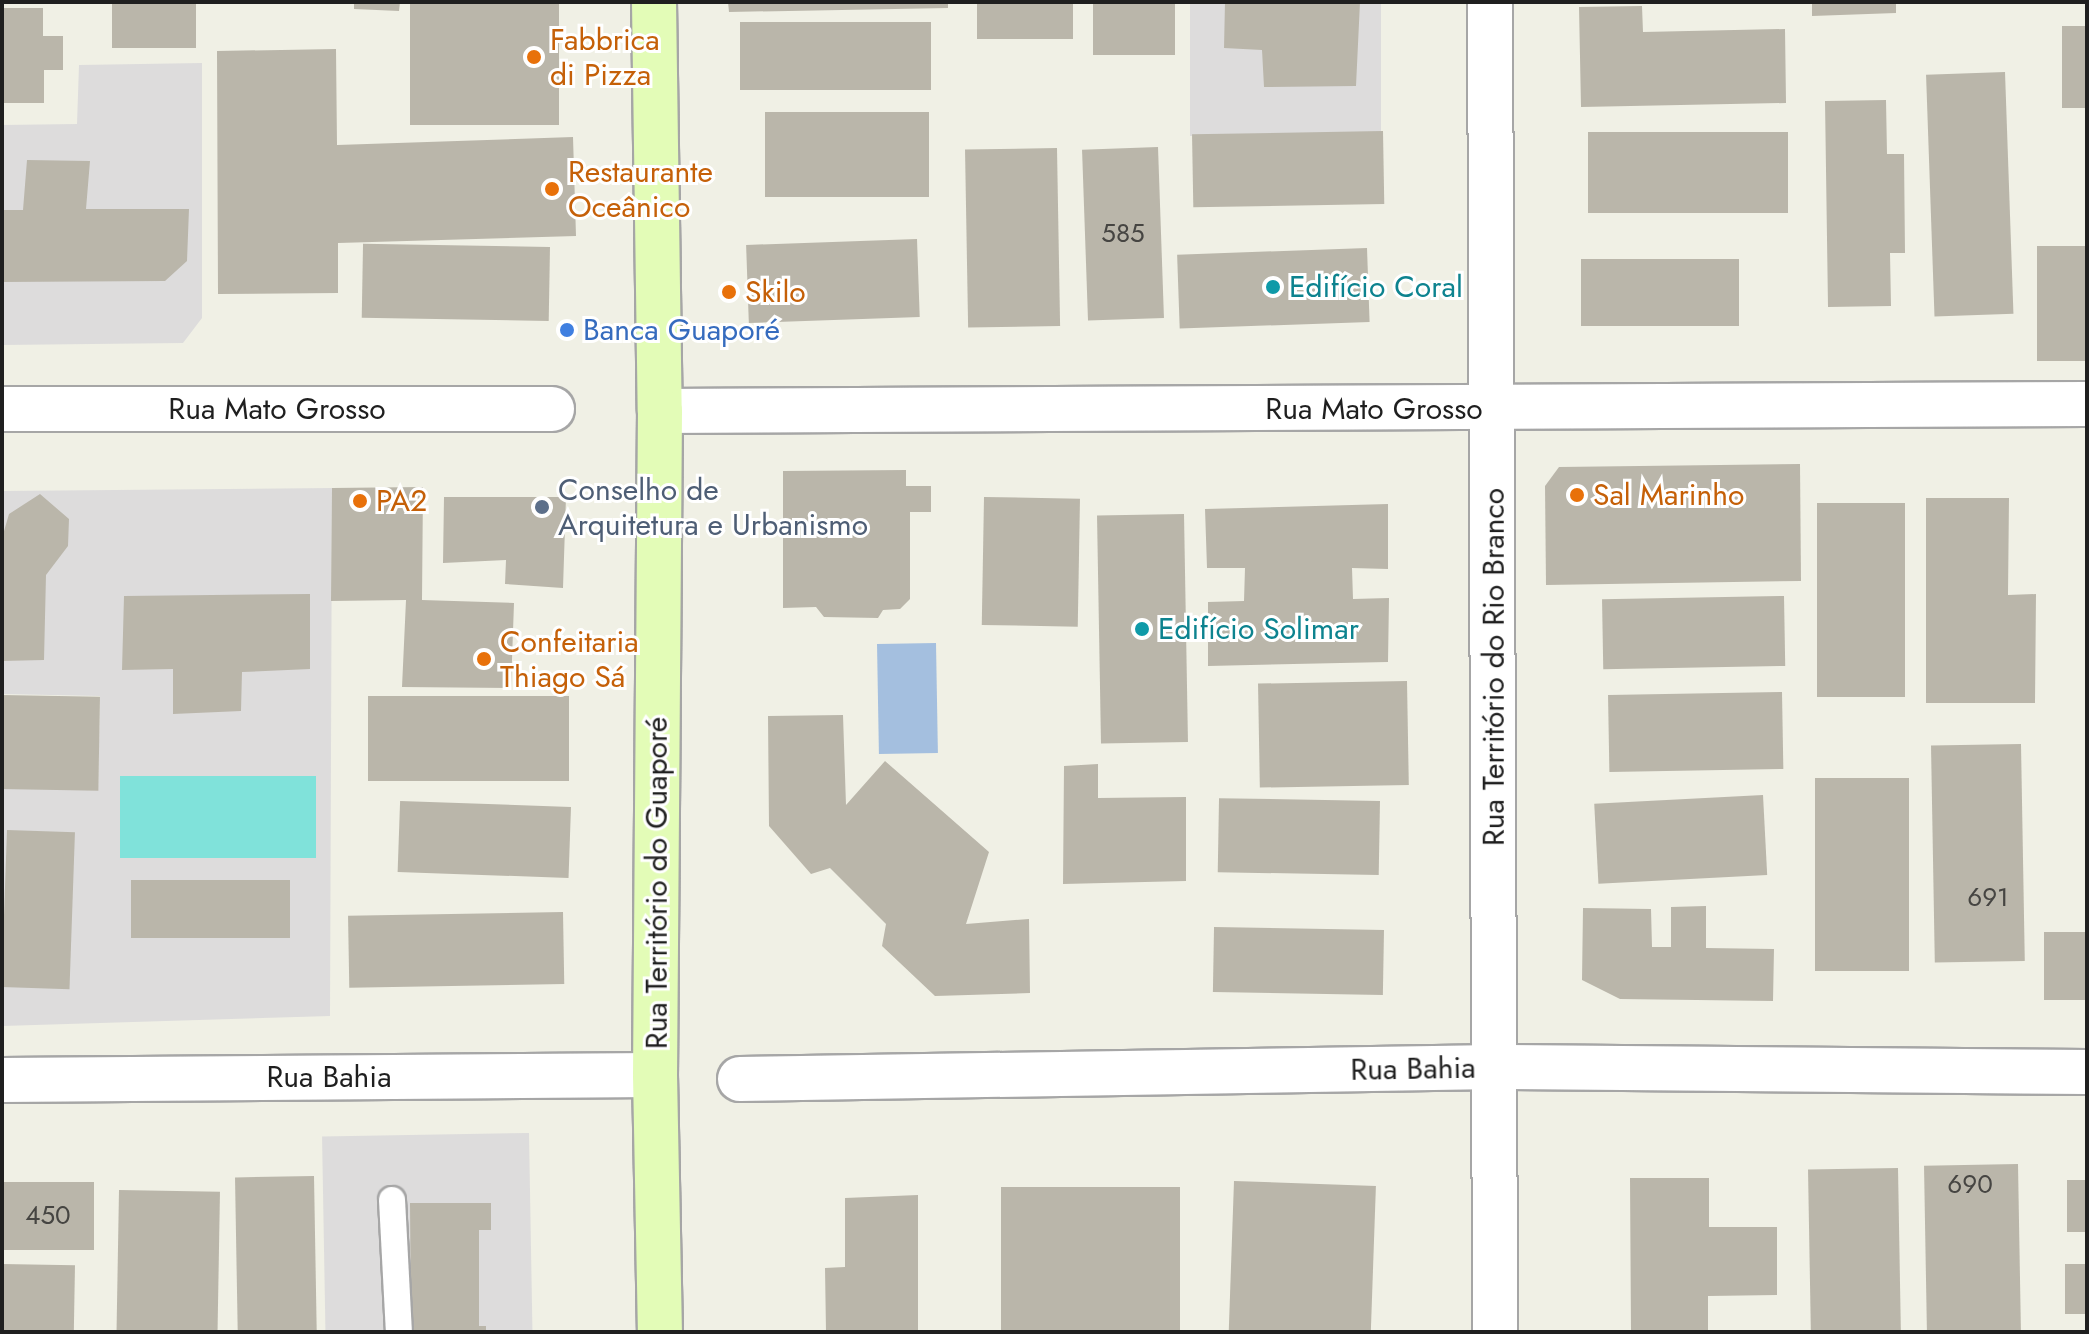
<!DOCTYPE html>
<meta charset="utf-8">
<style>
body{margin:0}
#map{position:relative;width:2089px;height:1334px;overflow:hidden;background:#f0f0e5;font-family:Jost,sans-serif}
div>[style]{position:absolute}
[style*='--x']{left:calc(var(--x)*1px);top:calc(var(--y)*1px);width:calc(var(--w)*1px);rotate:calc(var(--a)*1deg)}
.residential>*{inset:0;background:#dddcdc;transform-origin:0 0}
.pitch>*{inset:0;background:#80e2da;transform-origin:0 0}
.water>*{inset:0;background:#a4bfdf;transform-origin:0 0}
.building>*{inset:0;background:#bab6aa;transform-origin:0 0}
.roads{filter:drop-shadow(2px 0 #a6a6a6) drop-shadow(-2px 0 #a6a6a6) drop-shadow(0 2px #a6a6a6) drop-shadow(0 -2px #a6a6a6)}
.lane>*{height:26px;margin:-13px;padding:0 13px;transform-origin:13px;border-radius:13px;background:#fff}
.street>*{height:44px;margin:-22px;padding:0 22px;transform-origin:22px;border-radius:22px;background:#fff}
.secondary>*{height:44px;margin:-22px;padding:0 22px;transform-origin:22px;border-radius:22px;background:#e3fcb7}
.dots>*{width:22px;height:22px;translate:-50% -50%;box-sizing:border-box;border:4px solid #fff;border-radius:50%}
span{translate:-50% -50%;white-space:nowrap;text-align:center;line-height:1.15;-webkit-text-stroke:6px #fff;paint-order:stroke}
.number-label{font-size:26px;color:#464542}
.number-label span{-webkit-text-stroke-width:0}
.food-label{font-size:30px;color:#c56008}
.left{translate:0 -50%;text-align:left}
.culture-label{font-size:30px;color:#0d838f}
.shop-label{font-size:30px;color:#366cbe}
.street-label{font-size:30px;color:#1f1f1f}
.service-label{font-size:30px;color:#4e5e75}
.frame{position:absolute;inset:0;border:4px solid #1f1f1f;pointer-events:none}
</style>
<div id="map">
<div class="residential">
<i style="left:1190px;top:2px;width:191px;height:134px"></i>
<i style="clip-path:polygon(202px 63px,202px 318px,183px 343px,2px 345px,2px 125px,77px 124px,79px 65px)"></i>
<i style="clip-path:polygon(332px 488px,330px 1016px,2px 1026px,2px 789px,98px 789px,100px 696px,2px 694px,2px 491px)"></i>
<i style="left:529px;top:1133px;width:199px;height:207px;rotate:89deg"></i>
</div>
<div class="pitch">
<i style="left:120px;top:776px;width:196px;height:82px"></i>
</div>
<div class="water">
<i style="left:936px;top:643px;width:110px;height:59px;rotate:89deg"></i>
</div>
<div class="building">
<i style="left:112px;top:2px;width:84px;height:46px"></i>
<i style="clip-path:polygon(354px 2px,400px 2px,399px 11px,354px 9px)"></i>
<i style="left:559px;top:2px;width:123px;height:149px;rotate:90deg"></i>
<i style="clip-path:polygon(728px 2px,948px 2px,948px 8px,729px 12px)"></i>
<i style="left:977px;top:2px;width:96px;height:37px"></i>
<i style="left:1093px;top:2px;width:82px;height:53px"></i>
<i style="clip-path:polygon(1225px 2px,1360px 2px,1356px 86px,1264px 87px,1262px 50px,1224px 48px)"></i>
<i style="clip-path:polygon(1812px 2px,1896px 2px,1896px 13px,1812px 16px)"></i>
<i style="clip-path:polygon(1642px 6px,1643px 32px,1785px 29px,1786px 103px,1581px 107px,1579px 7px)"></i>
<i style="clip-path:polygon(2px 8px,43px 8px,43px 36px,63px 36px,63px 70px,44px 70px,44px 103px,2px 103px)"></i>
<i style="left:931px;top:22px;width:68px;height:191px;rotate:90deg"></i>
<i style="left:2062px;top:26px;width:25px;height:82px"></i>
<i style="clip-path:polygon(336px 49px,337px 145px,573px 137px,576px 236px,338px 243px,338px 293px,218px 294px,217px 51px)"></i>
<i style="left:2005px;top:72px;width:242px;height:79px;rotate:88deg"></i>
<i style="clip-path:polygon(1886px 100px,1887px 154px,1904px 154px,1905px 253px,1890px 253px,1891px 306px,1828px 307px,1825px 101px)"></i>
<i style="left:765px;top:112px;width:164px;height:85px"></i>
<i style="left:1383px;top:131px;width:73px;height:191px;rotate:89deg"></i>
<i style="left:1788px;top:132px;width:81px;height:200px;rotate:90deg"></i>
<i style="left:1158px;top:147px;width:171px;height:76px;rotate:88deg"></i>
<i style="left:1057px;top:148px;width:178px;height:92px;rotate:89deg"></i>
<i style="clip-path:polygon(27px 160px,90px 161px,86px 209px,189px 209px,187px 261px,165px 281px,2px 282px,2px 210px,23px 210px)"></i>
<i style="left:917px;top:239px;width:78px;height:171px;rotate:88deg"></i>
<i style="left:2037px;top:246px;width:50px;height:115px"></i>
<i style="left:550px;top:247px;width:74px;height:187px;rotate:91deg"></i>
<i style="left:1367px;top:248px;width:74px;height:190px;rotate:88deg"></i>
<i style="left:1581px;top:259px;width:158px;height:67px"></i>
<i style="clip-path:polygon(1800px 464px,1801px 581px,1546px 585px,1545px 486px,1559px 467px)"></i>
<i style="clip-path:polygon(906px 470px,906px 486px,931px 486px,931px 512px,910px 512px,910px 599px,900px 609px,883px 610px,878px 618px,824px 617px,816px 607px,783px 608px,783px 471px)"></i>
<i style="clip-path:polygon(423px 487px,422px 600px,514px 603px,511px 688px,402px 687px,406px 600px,331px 601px,332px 488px)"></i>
<i style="clip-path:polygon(40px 494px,69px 519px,68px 546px,46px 575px,44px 660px,2px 661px,2px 538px,9px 514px)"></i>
<i style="clip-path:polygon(444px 497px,566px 497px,563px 588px,505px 584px,506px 560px,443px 563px)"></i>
<i style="left:984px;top:497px;width:96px;height:128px;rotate:1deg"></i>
<i style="clip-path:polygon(1926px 498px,2009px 498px,2008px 595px,2036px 594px,2035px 703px,1926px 703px)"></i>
<i style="left:1817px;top:503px;width:88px;height:194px"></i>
<i style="clip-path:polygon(1388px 504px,1388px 569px,1352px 568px,1353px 599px,1389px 598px,1388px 662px,1208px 666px,1208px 602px,1244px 601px,1245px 568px,1207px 568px,1205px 509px)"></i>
<i style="left:1184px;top:514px;width:228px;height:87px;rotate:89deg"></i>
<i style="clip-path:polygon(310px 594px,310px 669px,242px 672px,241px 711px,173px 714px,173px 669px,122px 670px,124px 596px)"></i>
<i style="left:1784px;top:596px;width:70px;height:182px;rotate:89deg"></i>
<i style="left:1407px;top:681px;width:104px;height:149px;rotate:89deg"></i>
<i style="left:1782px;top:692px;width:77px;height:174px;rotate:89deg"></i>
<i style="left:2px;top:695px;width:98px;height:94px;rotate:1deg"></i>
<i style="left:368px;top:696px;width:201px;height:85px"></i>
<i style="clip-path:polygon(843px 715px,846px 805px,885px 761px,989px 852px,966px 924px,1029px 919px,1030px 993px,935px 996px,882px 946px,886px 924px,830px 868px,811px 874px,769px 826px,768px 716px)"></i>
<i style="left:2021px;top:744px;width:217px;height:90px;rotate:89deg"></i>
<i style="clip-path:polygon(1098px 764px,1098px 798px,1186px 797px,1186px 881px,1063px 884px,1064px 766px)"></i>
<i style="left:1909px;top:778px;width:193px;height:94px;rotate:90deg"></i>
<i style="left:1763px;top:795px;width:80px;height:169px;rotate:87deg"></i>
<i style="left:1380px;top:801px;width:74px;height:161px;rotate:91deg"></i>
<i style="left:571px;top:807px;width:71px;height:171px;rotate:92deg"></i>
<i style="left:7px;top:830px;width:68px;height:157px;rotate:2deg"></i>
<i style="left:131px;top:880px;width:159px;height:58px"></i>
<i style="clip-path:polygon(1706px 906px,1706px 948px,1774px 949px,1773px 1001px,1620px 999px,1582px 980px,1583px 908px,1651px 909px,1652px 947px,1671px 947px,1671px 907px)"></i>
<i style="left:563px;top:912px;width:72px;height:215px;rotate:89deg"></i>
<i style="left:1384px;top:930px;width:65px;height:170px;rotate:91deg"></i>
<i style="left:2087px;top:932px;width:68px;height:43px;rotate:90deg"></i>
<i style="left:2018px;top:1164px;width:168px;height:94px;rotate:89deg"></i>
<i style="left:1898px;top:1168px;width:164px;height:90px;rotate:89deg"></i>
<i style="left:314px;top:1176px;width:156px;height:79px;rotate:89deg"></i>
<i style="clip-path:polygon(1630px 1178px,1709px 1178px,1709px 1227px,1777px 1227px,1777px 1295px,1708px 1296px,1708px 1332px,1631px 1332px)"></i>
<i style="left:2087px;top:1180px;width:52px;height:20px;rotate:90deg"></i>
<i style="left:1234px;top:1181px;width:142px;height:151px;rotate:2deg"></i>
<i style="left:2px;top:1182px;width:92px;height:68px"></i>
<i style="left:1001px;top:1187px;width:179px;height:145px"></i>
<i style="left:119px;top:1190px;width:101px;height:142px;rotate:1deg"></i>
<i style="clip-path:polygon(918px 1195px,918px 1332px,826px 1332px,825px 1268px,845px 1267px,845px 1198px)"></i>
<i style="clip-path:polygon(410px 1203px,491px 1203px,491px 1230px,479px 1230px,479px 1326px,486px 1326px,486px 1332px,411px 1332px)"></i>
<i style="left:2px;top:1264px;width:73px;height:68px;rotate:1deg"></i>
<i style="left:2065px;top:1264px;width:22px;height:50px"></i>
</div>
<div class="roads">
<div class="lane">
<i style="--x:392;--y:1200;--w:132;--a:87"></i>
</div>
<div class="street">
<i style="--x:1490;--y:2;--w:1330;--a:89.78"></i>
<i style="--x:2;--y:409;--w:550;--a:0"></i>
<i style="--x:660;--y:411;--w:1427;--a:-0.28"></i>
<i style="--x:740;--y:1079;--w:756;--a:-0.91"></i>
<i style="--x:1496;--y:1067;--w:591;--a:0.48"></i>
<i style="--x:2;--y:1080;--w:653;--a:-0.44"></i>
</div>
<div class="secondary">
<i style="--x:654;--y:2;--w:409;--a:89.2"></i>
<i style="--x:660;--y:411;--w:664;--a:90.43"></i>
<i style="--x:655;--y:1075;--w:257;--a:88.9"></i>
</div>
</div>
<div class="dots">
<i style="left:534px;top:57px;background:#e8710a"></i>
<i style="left:552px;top:189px;background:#e8710a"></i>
<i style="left:1273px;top:287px;background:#0f9aa8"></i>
<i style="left:729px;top:292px;background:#e8710a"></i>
<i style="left:567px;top:330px;background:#3f7fe0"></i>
<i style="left:1577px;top:495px;background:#e8710a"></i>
<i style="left:360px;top:501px;background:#e8710a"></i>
<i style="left:542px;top:507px;background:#5c6f8a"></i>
<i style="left:1142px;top:629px;background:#0f9aa8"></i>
<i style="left:484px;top:659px;background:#e8710a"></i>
</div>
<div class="number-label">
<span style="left:1123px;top:234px">585</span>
<span style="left:1988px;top:898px">691</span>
<span style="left:1970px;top:1185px">690</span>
<span style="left:48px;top:1216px">450</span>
</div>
<div class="food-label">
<span class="left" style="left:550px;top:57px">Fabbrica<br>di Pizza</span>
<span class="left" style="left:568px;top:189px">Restaurante<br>Oceânico</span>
<span class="left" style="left:745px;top:292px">Skilo</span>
<span class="left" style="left:1593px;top:495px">Sal Marinho</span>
<span class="left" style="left:376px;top:501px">PA2</span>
<span class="left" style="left:500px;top:659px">Confeitaria<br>Thiago Sá</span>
</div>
<div class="culture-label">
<span class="left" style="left:1289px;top:287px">Edifício Coral</span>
<span class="left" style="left:1158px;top:629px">Edifício Solimar</span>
</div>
<div class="shop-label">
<span class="left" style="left:583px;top:330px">Banca Guaporé</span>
</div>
<div class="street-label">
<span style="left:277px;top:409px">Rua Mato Grosso</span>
<span style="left:1374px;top:409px">Rua Mato Grosso</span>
<span style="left:1494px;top:667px;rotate:-90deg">Rua Território do Rio Branco</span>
<span style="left:657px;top:883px;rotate:-90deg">Rua Território do Guaporé</span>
<span style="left:1413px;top:1069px;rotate:-1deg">Rua Bahia</span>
<span style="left:329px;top:1077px">Rua Bahia</span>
</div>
<div class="service-label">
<span class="left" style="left:558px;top:507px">Conselho de<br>Arquitetura e Urbanismo</span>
</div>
<div class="frame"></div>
</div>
